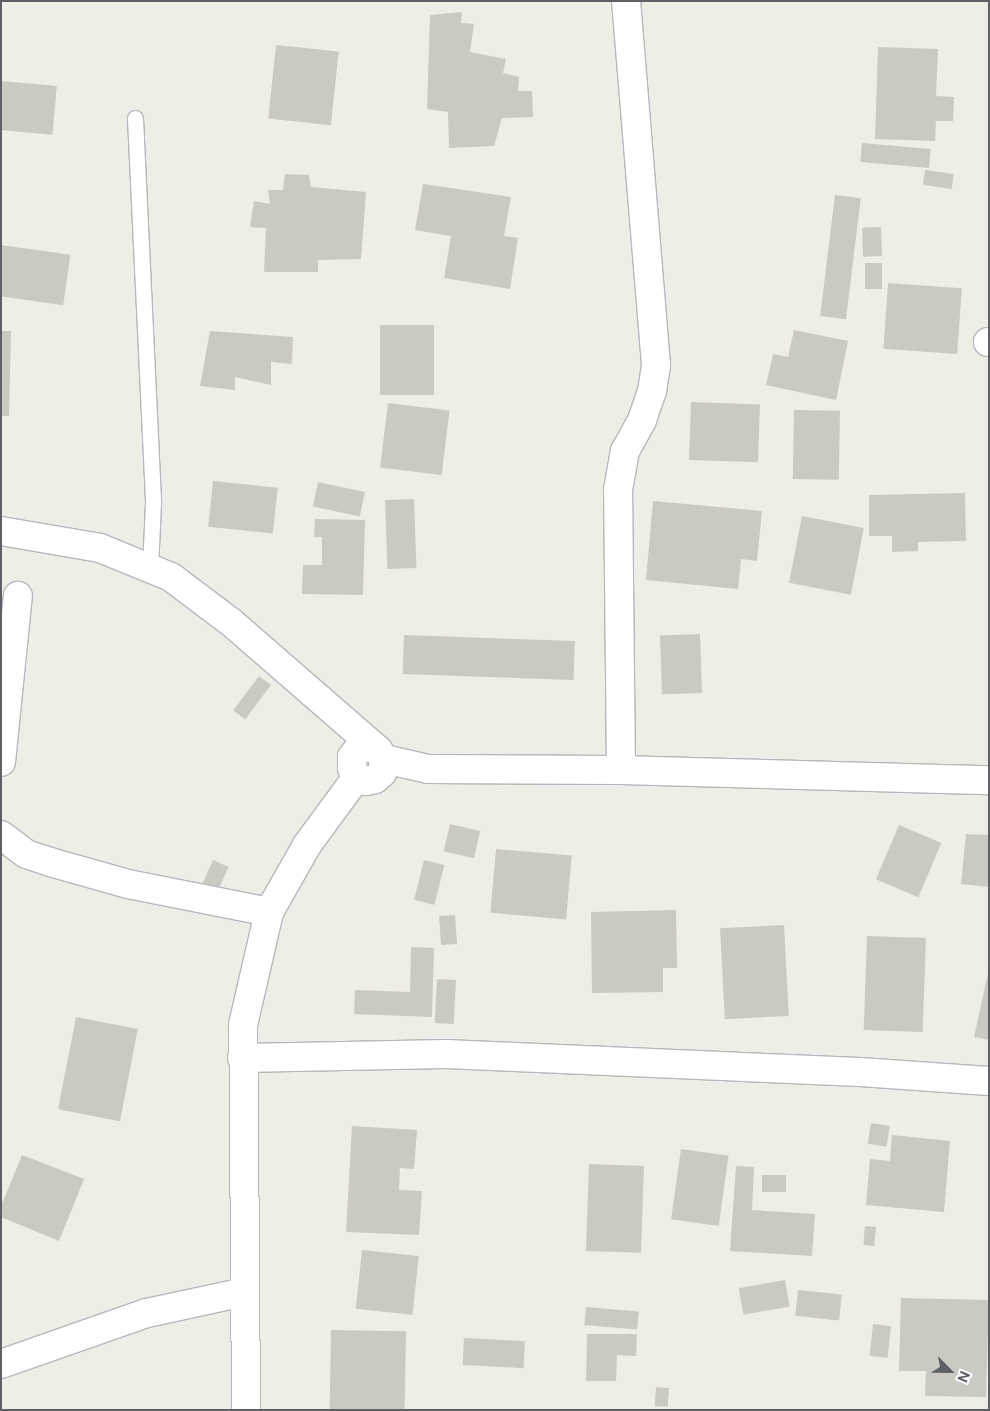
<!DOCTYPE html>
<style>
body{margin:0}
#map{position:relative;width:990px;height:1411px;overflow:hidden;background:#efeee6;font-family:"Public Sans",sans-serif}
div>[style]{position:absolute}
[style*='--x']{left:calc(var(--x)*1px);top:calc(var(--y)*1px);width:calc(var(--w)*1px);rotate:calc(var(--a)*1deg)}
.building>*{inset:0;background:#cac9c2;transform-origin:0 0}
.roads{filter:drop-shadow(1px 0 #b6b7bc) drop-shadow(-1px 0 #b6b7bc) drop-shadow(0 1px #b6b7bc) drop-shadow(0 -1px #b6b7bc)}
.service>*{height:15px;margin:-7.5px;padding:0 7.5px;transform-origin:7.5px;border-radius:7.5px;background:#fff}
.minor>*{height:28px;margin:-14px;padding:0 14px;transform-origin:14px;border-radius:14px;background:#fff}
span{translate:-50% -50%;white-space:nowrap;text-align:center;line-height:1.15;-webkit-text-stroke:4px #fff;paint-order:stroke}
.frame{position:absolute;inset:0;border:2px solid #5d6065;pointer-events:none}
.north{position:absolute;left:925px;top:1346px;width:50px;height:50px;-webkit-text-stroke:4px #fff;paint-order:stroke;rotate:113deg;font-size:14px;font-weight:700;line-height:20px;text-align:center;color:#5d6065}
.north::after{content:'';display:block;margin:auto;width:18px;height:22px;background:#5d6065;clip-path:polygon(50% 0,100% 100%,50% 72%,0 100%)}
</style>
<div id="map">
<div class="building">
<i style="clip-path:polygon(462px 12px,461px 23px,474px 24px,470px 52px,506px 59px,503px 73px,519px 77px,518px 91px,532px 91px,533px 117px,502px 118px,494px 146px,449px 148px,448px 112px,427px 109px,430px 15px)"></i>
<i style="left:276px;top:45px;width:63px;height:74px;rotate:6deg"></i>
<i style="clip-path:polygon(878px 47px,938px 49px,936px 96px,954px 97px,953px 121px,936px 121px,935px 141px,875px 139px)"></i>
<i style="left:1px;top:81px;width:56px;height:49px;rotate:5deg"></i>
<i style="left:862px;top:143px;width:69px;height:19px;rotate:5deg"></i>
<i style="left:925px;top:170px;width:29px;height:15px;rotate:8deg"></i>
<i style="clip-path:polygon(285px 174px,309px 175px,311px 187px,366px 192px,361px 259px,318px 260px,318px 272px,264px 272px,266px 228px,250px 227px,254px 201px,270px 204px,268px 190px,283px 190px)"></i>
<i style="clip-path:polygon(423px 184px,511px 197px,504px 236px,518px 238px,510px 289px,444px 278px,451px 236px,415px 230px)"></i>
<i style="left:835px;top:195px;width:26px;height:122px;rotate:7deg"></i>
<i style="left:881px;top:227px;width:29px;height:19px;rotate:88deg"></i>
<i style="left:1px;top:245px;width:70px;height:51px;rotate:8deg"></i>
<i style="left:865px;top:263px;width:17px;height:26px"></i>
<i style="left:888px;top:283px;width:74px;height:66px;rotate:4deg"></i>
<i style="left:380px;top:325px;width:54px;height:70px"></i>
<i style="clip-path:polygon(794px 330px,848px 341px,836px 400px,766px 385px,773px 354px,788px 357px)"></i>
<i style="clip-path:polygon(1px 331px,11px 331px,9px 416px,1px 416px)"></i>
<i style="clip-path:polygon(210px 331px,293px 337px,292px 364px,271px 362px,271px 385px,235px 377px,235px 390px,200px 386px)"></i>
<i style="left:691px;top:402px;width:69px;height:58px;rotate:2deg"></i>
<i style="left:388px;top:403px;width:62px;height:65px;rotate:7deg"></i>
<i style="left:794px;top:410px;width:46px;height:69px;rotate:1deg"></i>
<i style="left:213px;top:481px;width:65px;height:46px;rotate:6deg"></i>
<i style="left:318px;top:482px;width:48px;height:25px;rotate:12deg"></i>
<i style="clip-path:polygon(965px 493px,966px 541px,918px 542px,918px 551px,892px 552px,892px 536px,869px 536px,869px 495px)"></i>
<i style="left:414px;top:499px;width:69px;height:29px;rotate:88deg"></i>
<i style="clip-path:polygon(653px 501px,762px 511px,757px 561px,741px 559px,738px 589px,646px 580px)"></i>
<i style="left:802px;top:516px;width:63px;height:68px;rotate:11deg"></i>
<i style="clip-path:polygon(315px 519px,365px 520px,363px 595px,302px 594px,303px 565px,322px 565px,322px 537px,314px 537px)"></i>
<i style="left:700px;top:634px;width:59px;height:40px;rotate:88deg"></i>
<i style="left:404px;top:635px;width:171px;height:39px;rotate:2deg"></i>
<i style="left:259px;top:676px;width:15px;height:43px;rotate:37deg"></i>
<i style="left:450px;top:824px;width:31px;height:28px;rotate:13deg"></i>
<i style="left:899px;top:825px;width:46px;height:59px;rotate:23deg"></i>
<i style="clip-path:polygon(966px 834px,989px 835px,989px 887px,961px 884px)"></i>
<i style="left:496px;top:849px;width:76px;height:64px;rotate:5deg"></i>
<i style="left:213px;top:860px;width:17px;height:29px;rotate:24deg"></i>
<i style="left:424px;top:860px;width:21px;height:41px;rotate:14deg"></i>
<i style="clip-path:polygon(676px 910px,677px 968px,663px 968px,663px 992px,592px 993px,591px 912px)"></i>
<i style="left:455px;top:915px;width:29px;height:16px;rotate:86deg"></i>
<i style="left:784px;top:925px;width:91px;height:64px;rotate:87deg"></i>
<i style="left:867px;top:936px;width:59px;height:94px;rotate:2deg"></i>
<i style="clip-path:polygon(411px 947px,434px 948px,432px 1017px,354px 1014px,355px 990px,410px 992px)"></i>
<i style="clip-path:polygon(988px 973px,989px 973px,989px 1040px,974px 1037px)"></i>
<i style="left:437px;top:979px;width:19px;height:44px;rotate:3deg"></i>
<i style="left:76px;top:1017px;width:63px;height:94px;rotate:11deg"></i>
<i style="left:871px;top:1123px;width:19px;height:21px;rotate:9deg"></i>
<i style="clip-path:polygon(352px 1126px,417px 1130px,414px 1169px,400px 1168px,399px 1190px,422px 1191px,419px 1235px,346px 1232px)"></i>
<i style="clip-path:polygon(892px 1135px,950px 1141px,944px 1212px,866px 1205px,870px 1159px,890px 1161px)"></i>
<i style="left:681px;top:1149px;width:48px;height:71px;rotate:8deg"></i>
<i style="clip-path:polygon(22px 1155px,84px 1179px,59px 1241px,1px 1217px,1px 1206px)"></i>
<i style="left:589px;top:1164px;width:55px;height:87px;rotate:2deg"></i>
<i style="clip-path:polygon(736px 1166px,754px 1167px,752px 1210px,815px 1214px,812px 1256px,730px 1251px)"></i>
<i style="left:762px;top:1175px;width:24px;height:17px"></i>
<i style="left:865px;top:1226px;width:11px;height:19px;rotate:5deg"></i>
<i style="left:362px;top:1250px;width:57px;height:59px;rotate:6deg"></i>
<i style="left:785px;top:1280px;width:27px;height:47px;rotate:80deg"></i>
<i style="left:798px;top:1290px;width:44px;height:26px;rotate:6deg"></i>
<i style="clip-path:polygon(901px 1298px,989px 1300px,986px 1397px,925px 1396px,926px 1371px,899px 1371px)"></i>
<i style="left:586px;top:1307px;width:53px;height:18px;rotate:5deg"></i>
<i style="left:873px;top:1324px;width:18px;height:32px;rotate:6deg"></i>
<i style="left:331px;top:1330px;width:75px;height:80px;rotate:1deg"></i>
<i style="clip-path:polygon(587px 1334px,637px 1334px,636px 1356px,617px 1355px,616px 1381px,586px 1381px)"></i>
<i style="left:464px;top:1338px;width:61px;height:27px;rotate:3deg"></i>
<i style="left:656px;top:1387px;width:13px;height:19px;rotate:4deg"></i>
</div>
<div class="roads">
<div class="service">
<i style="--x:135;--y:118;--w:385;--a:87.3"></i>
<i style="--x:153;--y:503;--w:65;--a:92.6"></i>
</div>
<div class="minor">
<i style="--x:988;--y:342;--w:1;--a:0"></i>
<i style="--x:1;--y:531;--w:100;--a:9.7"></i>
<i style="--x:100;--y:548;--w:77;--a:22.2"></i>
<i style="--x:171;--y:577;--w:76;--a:37"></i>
<i style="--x:232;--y:623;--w:194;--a:41"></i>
<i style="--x:384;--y:759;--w:14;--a:98"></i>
<i style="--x:382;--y:773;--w:9;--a:139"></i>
<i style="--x:375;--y:779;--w:9;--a:167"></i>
<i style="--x:366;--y:781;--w:10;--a:-156"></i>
<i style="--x:357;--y:777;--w:10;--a:-119"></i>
<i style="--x:352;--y:768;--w:11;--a:-90"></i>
<i style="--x:352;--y:757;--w:10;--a:-53"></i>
<i style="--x:358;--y:749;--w:11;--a:-10"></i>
<i style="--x:369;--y:747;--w:9;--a:18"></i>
<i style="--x:378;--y:750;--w:11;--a:56"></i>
<i style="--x:384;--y:759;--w:45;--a:12.8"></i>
<i style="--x:428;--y:769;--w:193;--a:0.3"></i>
<i style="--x:621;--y:770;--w:368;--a:1.6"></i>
<i style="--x:1;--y:762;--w:167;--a:-84.2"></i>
<i style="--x:621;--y:770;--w:280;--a:-90.6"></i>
<i style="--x:618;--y:490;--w:40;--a:-80"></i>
<i style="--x:625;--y:451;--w:35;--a:-61"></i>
<i style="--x:642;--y:420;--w:31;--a:-71"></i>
<i style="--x:652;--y:391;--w:26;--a:-81"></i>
<i style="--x:656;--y:365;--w:365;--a:-94.7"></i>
<i style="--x:1;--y:835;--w:31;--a:37"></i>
<i style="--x:26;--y:854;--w:25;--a:18"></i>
<i style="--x:50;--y:862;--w:81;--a:15.8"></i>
<i style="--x:128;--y:884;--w:144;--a:11.2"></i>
<i style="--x:242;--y:1058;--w:204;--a:-1.1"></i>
<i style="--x:446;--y:1054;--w:414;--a:2.5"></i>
<i style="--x:860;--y:1072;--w:129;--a:4"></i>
<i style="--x:1;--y:1364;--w:155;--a:-19.3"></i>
<i style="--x:147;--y:1313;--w:99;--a:-12.2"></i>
<i style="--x:246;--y:1410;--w:385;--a:-90.4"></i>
<i style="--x:243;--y:1025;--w:116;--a:-77"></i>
<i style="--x:269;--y:912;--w:77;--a:-60.4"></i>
<i style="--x:307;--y:845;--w:84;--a:-53.7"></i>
</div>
</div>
<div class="frame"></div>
<div class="north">N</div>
</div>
